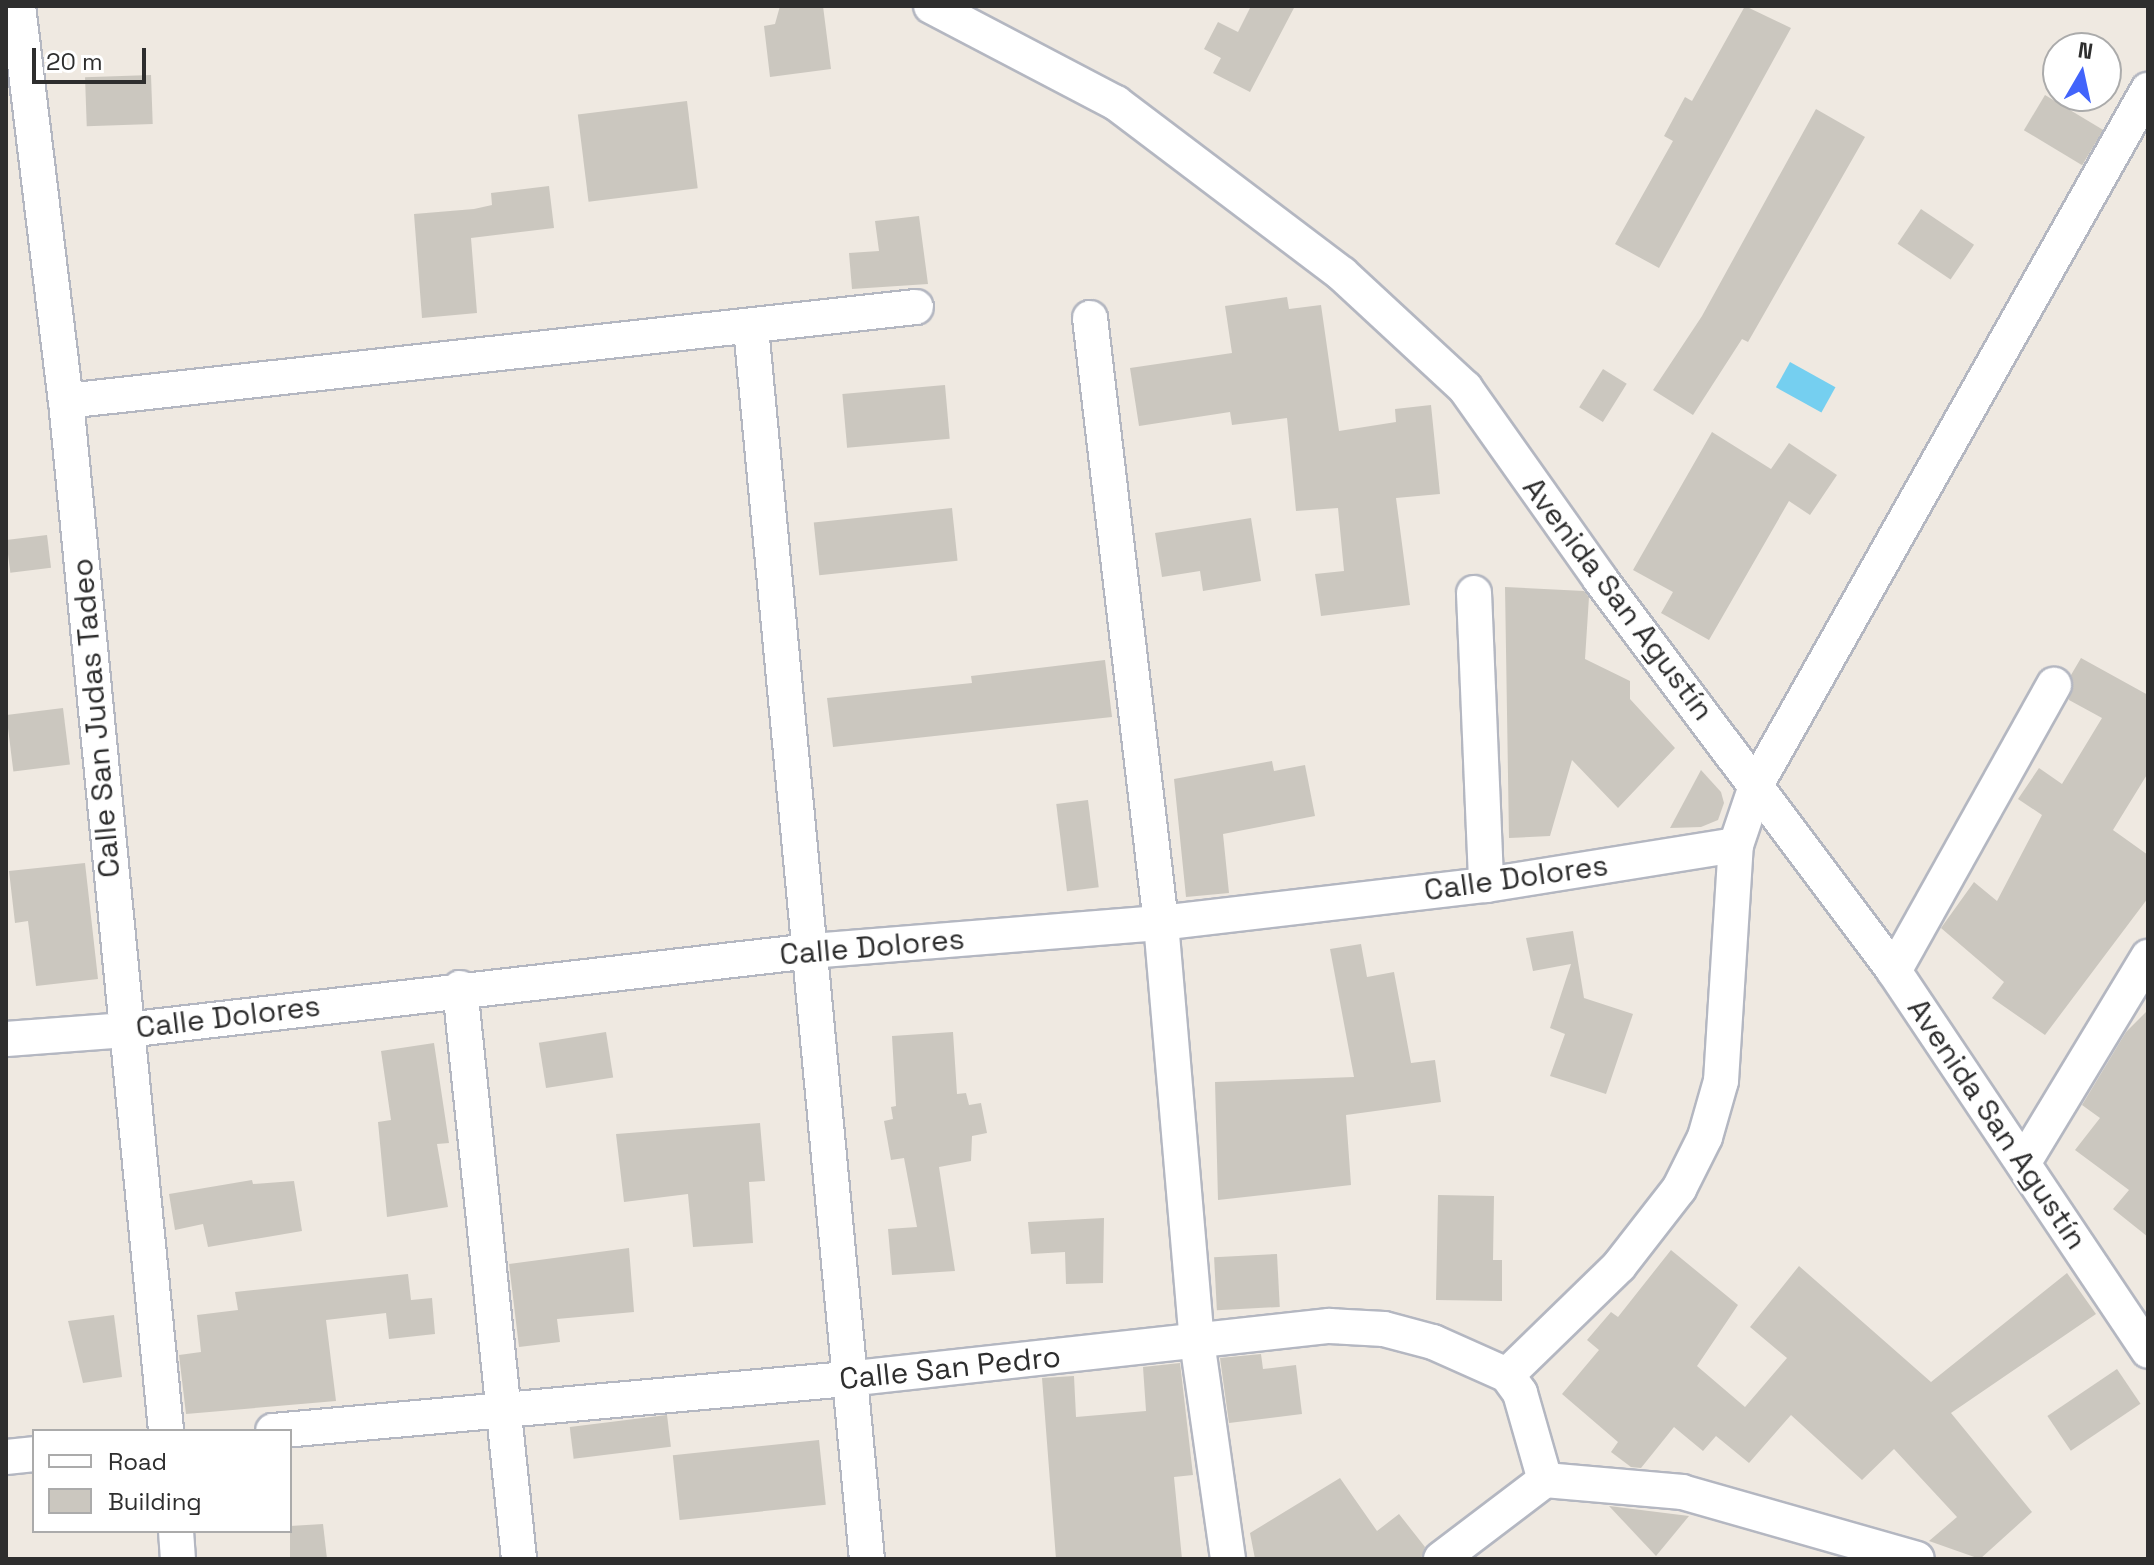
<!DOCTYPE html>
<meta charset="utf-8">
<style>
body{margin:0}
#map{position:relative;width:2154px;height:1565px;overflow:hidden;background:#efe9e1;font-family:"Space Grotesk",sans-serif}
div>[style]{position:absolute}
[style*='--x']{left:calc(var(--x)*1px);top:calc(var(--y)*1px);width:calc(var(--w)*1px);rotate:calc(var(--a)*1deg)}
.water>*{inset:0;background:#75cff0;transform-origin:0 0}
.building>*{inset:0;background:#cbc7bf;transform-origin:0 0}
.roads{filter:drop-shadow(2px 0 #b4b7c1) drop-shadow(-2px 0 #b4b7c1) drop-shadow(0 2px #b4b7c1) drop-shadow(0 -2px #b4b7c1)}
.minor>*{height:34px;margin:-17px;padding:0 17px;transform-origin:17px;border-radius:17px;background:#fff}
span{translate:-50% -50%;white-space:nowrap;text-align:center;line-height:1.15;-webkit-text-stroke:6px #fff;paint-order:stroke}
.street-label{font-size:30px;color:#2e2e2e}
.frame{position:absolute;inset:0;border:8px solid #2e2e2e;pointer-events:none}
.legend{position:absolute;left:32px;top:1429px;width:260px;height:104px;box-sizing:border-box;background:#fff;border:2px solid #ababab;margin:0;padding:10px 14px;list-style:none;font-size:24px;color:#2e2e2e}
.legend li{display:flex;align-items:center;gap:16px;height:40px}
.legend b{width:40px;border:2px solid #ababab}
.north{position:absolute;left:2042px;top:32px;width:80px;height:80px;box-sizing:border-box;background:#fff;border:2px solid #ababab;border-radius:50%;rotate:9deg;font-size:22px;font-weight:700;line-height:32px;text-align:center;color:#2e2e2e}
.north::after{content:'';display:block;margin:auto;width:28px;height:36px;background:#4264fb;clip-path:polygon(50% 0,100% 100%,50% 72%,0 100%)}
.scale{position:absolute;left:32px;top:48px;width:114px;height:36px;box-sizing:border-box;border:4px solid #2e2e2e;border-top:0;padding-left:10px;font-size:24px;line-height:28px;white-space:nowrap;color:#2e2e2e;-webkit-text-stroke:6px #fff;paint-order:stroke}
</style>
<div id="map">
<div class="water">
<i style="left:1790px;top:362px;width:52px;height:29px;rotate:29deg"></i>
</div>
<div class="building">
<i style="clip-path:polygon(780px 6px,823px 6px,831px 69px,770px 77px,764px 26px,775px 24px)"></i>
<i style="clip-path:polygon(1251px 6px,1295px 6px,1250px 92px,1213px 73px,1221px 58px,1204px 49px,1218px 22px,1238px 32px)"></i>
<i style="clip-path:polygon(1745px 6px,1791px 28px,1659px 268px,1615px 244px,1673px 141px,1664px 136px,1685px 97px,1692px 101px)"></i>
<i style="left:151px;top:75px;width:49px;height:66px;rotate:88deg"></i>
<i style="left:2045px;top:95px;width:68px;height:41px;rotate:31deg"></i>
<i style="left:687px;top:101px;width:88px;height:110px;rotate:83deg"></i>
<i style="clip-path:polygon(1816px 109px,1865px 137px,1748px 342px,1742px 339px,1693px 415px,1653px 390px,1702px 316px)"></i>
<i style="clip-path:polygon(549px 186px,554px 228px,471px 238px,477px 313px,422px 318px,414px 214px,474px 209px,492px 205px,491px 193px)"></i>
<i style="left:1921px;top:209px;width:64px;height:42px;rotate:34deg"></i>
<i style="clip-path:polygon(919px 216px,928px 284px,852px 289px,849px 253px,879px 251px,875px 221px)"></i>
<i style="clip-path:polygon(1287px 297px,1289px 309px,1321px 305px,1339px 431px,1396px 422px,1395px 409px,1431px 405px,1440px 494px,1396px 498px,1410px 605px,1321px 616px,1315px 574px,1344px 571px,1338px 508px,1296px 511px,1287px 418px,1232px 425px,1230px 412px,1139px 426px,1130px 368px,1232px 353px,1225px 306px)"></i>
<i style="left:1603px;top:369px;width:28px;height:45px;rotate:32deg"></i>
<i style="left:945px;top:385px;width:54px;height:103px;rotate:85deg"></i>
<i style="clip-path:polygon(1712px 432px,1771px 469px,1789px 443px,1837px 475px,1810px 515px,1789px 501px,1709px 640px,1661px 613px,1673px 592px,1633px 570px)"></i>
<i style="left:952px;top:508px;width:53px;height:139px;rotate:84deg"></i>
<i style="clip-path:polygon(1251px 518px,1261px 581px,1203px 591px,1200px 571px,1162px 577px,1155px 533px)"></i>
<i style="left:47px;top:535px;width:33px;height:41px;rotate:83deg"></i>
<i style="clip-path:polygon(1505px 587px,1584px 591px,1589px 597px,1585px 659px,1630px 681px,1630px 699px,1675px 748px,1618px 808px,1572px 760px,1550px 836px,1509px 838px)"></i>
<i style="clip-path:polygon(2081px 658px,2148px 695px,2148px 773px,2113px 830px,2148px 855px,2148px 898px,2045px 1035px,1992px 998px,2004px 982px,1941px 928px,1974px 882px,1997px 901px,2042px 815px,2018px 799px,2039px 768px,2062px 784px,2102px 718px,2069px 700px,2071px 675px)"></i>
<i style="clip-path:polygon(1105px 660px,1112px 717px,833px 747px,827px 698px,972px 683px,971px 676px)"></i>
<i style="left:63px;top:708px;width:57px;height:57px;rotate:83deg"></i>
<i style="clip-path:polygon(1272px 761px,1274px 771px,1305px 765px,1315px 816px,1223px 834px,1229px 893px,1186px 897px,1174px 779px)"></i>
<i style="clip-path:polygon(1701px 770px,1721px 792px,1724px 803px,1718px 820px,1701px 827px,1670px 828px)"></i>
<i style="left:1088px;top:800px;width:88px;height:32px;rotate:83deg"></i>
<i style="clip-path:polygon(85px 863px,98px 979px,36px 986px,28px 921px,15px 923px,9px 871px)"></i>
<i style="clip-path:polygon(1573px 931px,1584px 998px,1633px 1014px,1606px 1094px,1550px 1076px,1565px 1034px,1550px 1028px,1571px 964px,1533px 971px,1526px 938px)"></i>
<i style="clip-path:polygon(1361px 944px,1367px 977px,1394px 972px,1411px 1063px,1435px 1060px,1441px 1102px,1346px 1115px,1351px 1185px,1218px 1200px,1215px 1082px,1354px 1077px,1330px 949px)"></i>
<i style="clip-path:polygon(2148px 1010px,2148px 1237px,2113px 1209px,2129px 1190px,2075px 1150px,2100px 1118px,2082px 1105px,2126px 1032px)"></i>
<i style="left:606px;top:1032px;width:46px;height:68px;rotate:81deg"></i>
<i style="clip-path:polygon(953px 1032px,957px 1094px,966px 1093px,969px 1105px,981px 1103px,987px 1133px,972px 1136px,971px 1161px,939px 1167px,955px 1271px,892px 1275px,888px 1229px,917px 1227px,904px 1158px,891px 1160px,884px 1121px,893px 1119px,891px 1107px,896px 1106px,892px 1036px)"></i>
<i style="clip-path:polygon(434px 1043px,449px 1143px,437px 1144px,448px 1207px,387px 1217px,378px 1122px,391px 1120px,381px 1051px)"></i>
<i style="clip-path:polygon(760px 1123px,765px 1181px,749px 1182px,753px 1243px,693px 1247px,688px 1194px,624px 1202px,616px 1134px)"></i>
<i style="clip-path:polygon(252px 1180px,253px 1184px,294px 1181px,302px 1231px,208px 1247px,203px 1224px,175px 1230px,169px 1194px)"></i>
<i style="clip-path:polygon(1438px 1195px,1494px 1196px,1493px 1260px,1502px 1260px,1502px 1301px,1436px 1300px)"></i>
<i style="clip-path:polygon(1104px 1218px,1103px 1283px,1066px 1284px,1065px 1252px,1031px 1254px,1028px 1222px)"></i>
<i style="clip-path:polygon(629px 1248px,634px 1312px,557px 1319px,560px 1342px,519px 1347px,509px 1264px)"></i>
<i style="clip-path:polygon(1671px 1250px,1738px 1305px,1697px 1366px,1745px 1407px,1787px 1358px,1750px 1327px,1799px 1266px,1931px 1382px,2067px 1273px,2096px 1314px,1951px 1413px,2032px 1512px,1980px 1559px,1929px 1541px,1957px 1517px,1894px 1449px,1862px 1480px,1791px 1415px,1749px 1463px,1716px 1436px,1703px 1451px,1674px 1427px,1641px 1468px,1631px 1467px,1611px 1452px,1618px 1442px,1562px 1394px,1599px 1350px,1587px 1340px,1611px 1312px,1618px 1317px)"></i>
<i style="left:1277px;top:1254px;width:53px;height:63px;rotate:87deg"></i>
<i style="clip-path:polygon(408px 1274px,411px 1300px,432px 1298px,435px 1334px,389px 1339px,386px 1313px,326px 1320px,336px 1401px,186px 1414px,179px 1355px,201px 1352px,197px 1315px,238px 1310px,235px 1292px)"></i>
<i style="clip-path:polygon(114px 1315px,122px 1377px,83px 1383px,68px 1321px)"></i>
<i style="clip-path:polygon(1261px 1354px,1263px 1369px,1296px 1365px,1302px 1414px,1229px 1423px,1220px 1358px)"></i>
<i style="clip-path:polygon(1180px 1363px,1193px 1475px,1174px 1477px,1182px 1559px,1056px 1559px,1042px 1378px,1074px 1376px,1076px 1417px,1146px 1411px,1143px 1367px)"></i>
<i style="left:2117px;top:1369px;width:42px;height:84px;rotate:56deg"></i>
<i style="left:667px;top:1415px;width:32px;height:98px;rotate:83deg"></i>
<i style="left:819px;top:1440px;width:65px;height:147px;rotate:84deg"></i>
<i style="clip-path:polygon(1340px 1478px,1377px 1531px,1399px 1514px,1425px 1547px,1421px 1559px,1255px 1559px,1250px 1533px)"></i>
<i style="clip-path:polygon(1609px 1506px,1689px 1516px,1656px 1556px)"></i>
<i style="clip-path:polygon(323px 1524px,327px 1559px,290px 1559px,290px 1526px)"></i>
</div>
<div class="roads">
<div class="minor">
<i style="--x:18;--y:6;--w:398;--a:83.1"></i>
<i style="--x:66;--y:401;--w:1035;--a:84.45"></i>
<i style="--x:931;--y:6;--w:209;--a:27.7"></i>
<i style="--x:1116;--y:103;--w:283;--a:37.1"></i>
<i style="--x:1342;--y:274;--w:168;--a:42.8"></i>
<i style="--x:1465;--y:388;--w:234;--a:54.7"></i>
<i style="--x:1600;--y:579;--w:490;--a:53.1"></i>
<i style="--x:1894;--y:971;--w:457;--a:56.2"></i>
<i style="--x:1090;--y:318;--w:609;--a:83.31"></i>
<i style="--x:1161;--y:923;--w:420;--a:85.1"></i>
<i style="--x:1197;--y:1341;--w:220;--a:81.9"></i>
<i style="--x:751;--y:328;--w:1236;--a:84.62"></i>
<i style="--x:66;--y:401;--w:855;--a:-6.31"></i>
<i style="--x:1474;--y:593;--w:292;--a:87.6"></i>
<i style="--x:1894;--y:971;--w:328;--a:-60.8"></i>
<i style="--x:460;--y:988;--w:574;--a:84.1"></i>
<i style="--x:6;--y:1039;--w:120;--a:-4.3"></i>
<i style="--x:126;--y:1030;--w:690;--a:-6.58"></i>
<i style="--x:811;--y:951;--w:351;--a:-4.6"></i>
<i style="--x:1161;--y:923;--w:327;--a:-6.7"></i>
<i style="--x:1486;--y:885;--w:253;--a:-9.1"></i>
<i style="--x:2024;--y:1162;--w:240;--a:-58.8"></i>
<i style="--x:1507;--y:1375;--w:156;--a:-44.2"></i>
<i style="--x:1619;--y:1266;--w:98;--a:-52.1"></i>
<i style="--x:1679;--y:1189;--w:58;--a:-63.4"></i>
<i style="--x:1705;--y:1137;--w:58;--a:-74.1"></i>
<i style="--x:1721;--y:1081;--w:236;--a:-86.4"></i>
<i style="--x:1736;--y:845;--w:65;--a:-71.3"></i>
<i style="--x:1757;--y:783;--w:796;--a:-60.57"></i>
<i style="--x:273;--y:1431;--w:576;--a:-5.18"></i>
<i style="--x:847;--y:1379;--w:485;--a:-6.3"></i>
<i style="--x:1329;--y:1326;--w:55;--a:3.1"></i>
<i style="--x:1384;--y:1329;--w:51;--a:14.9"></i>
<i style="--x:1433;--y:1342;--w:81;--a:24"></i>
<i style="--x:1507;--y:1375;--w:22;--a:54"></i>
<i style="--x:1520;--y:1393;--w:91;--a:74"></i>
<i style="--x:6;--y:1457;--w:28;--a:-6"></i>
<i style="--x:176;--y:1531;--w:28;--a:86"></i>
<i style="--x:1441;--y:1559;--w:131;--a:-37.2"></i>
<i style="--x:1545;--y:1480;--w:138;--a:5"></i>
<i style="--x:1682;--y:1492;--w:244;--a:15.9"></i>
</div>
</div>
<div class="street-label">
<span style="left:1618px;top:599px;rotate:53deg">Avenida San Agustín</span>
<span style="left:96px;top:718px;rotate:-95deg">Calle San Judas Tadeo</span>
<span style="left:1516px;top:878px;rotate:-8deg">Calle Dolores</span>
<span style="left:872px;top:947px;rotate:-5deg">Calle Dolores</span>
<span style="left:228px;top:1017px;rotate:-7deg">Calle Dolores</span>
<span style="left:1997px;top:1124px;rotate:56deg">Avenida San Agustín</span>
<span style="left:950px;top:1368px;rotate:-6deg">Calle San Pedro</span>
</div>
<div class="frame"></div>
<ul class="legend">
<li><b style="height:10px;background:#fff"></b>Road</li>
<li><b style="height:22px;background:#cbc7bf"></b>Building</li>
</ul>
<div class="north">N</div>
<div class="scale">20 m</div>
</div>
